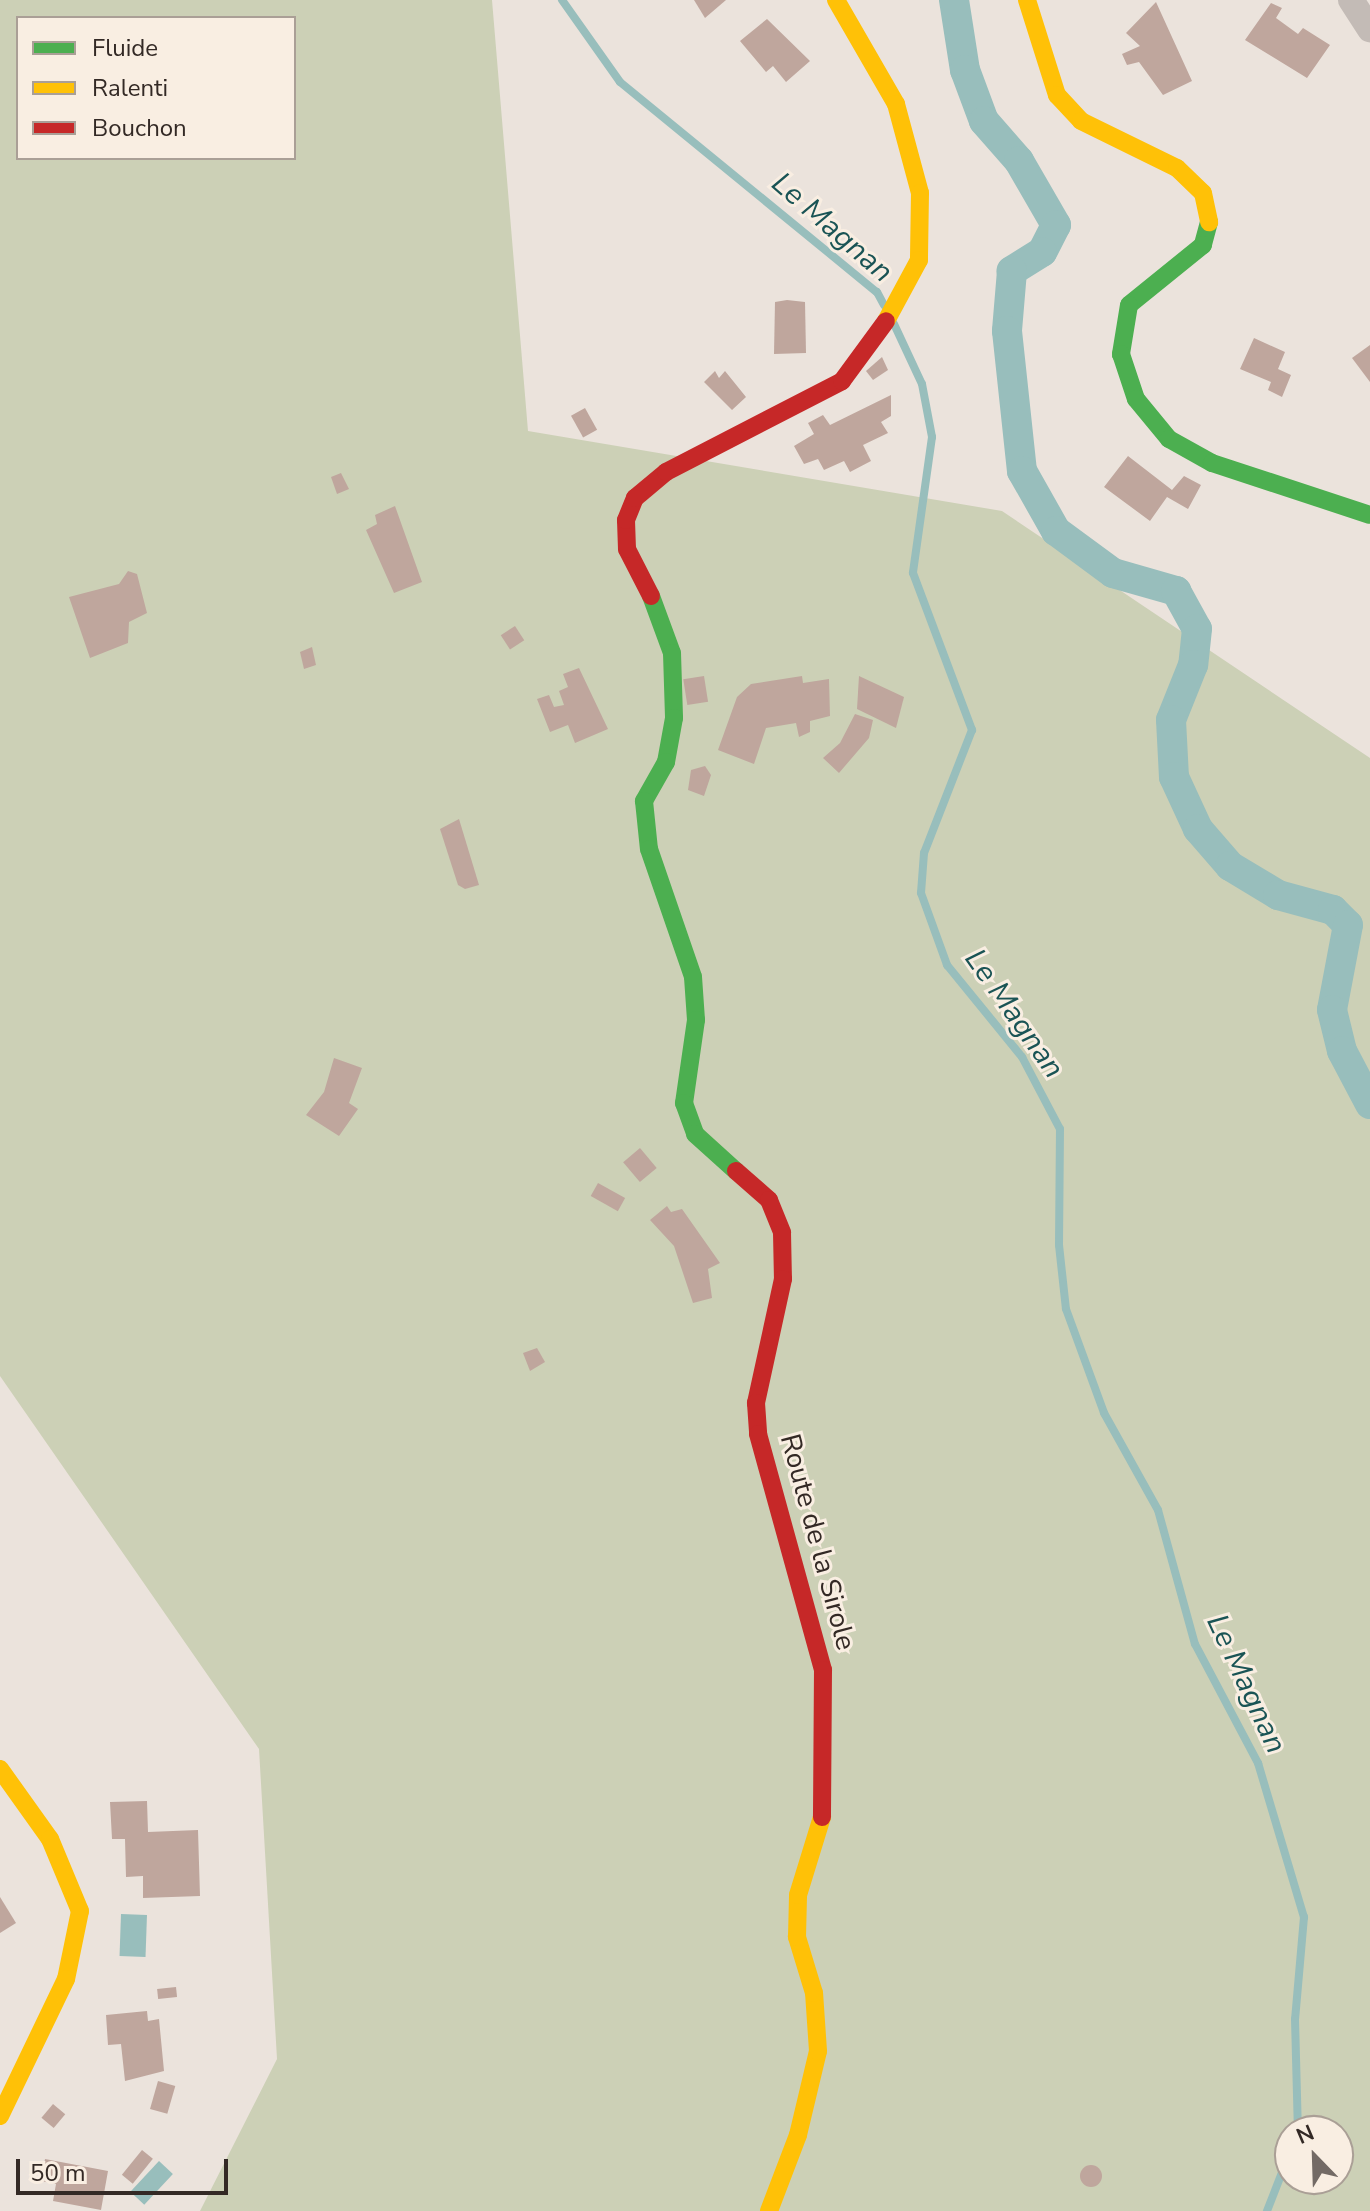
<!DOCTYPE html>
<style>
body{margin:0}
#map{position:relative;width:1370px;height:2211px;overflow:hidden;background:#ebe3dc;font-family:"Nunito Sans",sans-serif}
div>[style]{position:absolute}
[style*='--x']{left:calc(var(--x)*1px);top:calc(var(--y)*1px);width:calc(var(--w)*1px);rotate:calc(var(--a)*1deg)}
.green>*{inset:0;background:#ccd0b6}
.water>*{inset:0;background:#98bebc;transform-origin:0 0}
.stream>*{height:8px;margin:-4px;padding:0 4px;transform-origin:4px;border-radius:4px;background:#98bebc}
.canal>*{height:30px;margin:-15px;padding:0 15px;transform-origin:15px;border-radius:15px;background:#98bebc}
.building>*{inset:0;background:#bfa69d;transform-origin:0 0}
.round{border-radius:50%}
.street>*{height:26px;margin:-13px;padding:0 13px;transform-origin:13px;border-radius:13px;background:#c3bbb6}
.fast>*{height:18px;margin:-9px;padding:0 9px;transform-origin:9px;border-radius:9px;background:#4caf50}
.slow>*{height:18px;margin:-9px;padding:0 9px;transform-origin:9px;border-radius:9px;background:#ffc107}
.jam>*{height:18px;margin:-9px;padding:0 9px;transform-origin:9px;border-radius:9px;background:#c62828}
span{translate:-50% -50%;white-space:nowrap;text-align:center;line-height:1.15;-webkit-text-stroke:6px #f9eee2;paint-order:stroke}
.street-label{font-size:28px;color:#332925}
.water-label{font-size:30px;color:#1a5455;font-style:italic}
.legend{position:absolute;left:16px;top:16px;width:280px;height:144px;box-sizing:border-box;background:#f9eee2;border:2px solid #aa9f96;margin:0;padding:10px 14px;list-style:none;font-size:24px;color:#332925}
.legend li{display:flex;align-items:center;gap:16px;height:40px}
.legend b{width:40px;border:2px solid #aa9f96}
.north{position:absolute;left:1274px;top:2115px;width:80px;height:80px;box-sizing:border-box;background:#f9eee2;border:2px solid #aa9f96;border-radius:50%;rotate:337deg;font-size:22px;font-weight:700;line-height:32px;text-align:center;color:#332925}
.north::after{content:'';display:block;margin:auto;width:28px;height:36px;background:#736a65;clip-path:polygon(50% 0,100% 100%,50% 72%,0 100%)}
.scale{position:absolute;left:16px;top:2159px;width:212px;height:36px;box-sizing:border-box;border:4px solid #332925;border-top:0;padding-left:10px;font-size:24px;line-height:28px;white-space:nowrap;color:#332925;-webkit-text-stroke:6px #f9eee2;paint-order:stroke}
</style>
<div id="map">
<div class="green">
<i style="clip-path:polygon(evenodd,0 0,492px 0,528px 431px,1002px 511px,1370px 758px,1370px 2211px,200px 2211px,277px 2059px,259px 1749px,0 1376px,0 0,18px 18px,294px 18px,294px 158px,18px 158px,18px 18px,0 0,1290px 2131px,1338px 2131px,1338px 2179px,1290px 2179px,1290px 2131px)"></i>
</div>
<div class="water">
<i style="left:121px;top:1914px;width:26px;height:42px;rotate:2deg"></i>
<i style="left:159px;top:2161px;width:19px;height:42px;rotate:43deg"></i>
</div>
<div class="stream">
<i style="--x:562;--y:0;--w:100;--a:54.7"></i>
<i style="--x:620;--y:82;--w:332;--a:39.3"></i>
<i style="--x:877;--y:292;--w:15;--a:62"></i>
<i style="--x:894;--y:324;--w:66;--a:65"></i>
<i style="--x:922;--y:384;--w:54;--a:79.3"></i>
<i style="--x:932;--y:437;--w:137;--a:98"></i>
<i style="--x:913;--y:573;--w:168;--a:69.4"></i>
<i style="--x:972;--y:730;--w:132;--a:111.3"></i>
<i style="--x:924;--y:853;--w:40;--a:94.3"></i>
<i style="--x:921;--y:893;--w:77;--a:70.1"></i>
<i style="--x:947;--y:965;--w:119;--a:50.8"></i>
<i style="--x:1022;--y:1057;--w:81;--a:62.2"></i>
<i style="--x:1060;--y:1129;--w:116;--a:90.5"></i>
<i style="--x:1059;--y:1245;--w:64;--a:83.8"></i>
<i style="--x:1066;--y:1309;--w:111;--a:69.9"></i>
<i style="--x:1104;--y:1413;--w:111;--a:60.9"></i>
<i style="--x:1158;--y:1510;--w:139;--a:74.6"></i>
<i style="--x:1195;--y:1644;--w:135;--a:62.1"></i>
<i style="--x:1258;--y:1763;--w:161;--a:73.4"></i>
<i style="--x:1304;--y:1917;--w:102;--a:95"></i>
<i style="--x:1295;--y:2019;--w:112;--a:88.5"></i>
<i style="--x:1267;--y:2211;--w:63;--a:-68.7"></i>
</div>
<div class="canal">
<i style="--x:954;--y:0;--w:71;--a:81.1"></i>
<i style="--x:965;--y:70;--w:54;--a:69.6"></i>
<i style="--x:984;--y:121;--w:53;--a:48.8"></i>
<i style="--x:1019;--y:161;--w:74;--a:60"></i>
<i style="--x:1056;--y:225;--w:30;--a:117"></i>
<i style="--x:1042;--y:252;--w:36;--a:148"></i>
<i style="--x:1012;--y:271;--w:60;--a:94.8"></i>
<i style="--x:1007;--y:331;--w:141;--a:83.9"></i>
<i style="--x:1022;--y:471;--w:69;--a:60.5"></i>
<i style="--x:1056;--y:531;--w:71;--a:36.4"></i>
<i style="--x:1113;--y:573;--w:66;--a:15.9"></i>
<i style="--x:1176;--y:591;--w:43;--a:61.1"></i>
<i style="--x:1197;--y:629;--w:36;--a:96"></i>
<i style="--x:1193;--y:665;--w:59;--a:111.8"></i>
<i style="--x:1171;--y:720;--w:57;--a:87"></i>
<i style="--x:1174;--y:777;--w:57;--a:65.2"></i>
<i style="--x:1198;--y:829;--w:49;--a:49.1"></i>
<i style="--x:1230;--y:866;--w:56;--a:31.1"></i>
<i style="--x:1278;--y:895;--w:57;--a:15.3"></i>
<i style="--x:1333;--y:910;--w:21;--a:45"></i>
<i style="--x:1348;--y:925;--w:86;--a:100.7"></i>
<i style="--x:1332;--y:1010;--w:42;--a:76.3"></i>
<i style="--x:1342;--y:1051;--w:60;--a:62.2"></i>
</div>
<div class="building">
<i style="clip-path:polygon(694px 0,726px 0,705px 18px)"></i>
<i style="clip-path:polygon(1156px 2px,1192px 81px,1163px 95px,1139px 62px,1127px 65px,1122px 54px,1140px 46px,1126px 33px)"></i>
<i style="clip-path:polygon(1271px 3px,1282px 8px,1276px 18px,1298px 34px,1303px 28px,1330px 45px,1307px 78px,1245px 40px)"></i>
<i style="clip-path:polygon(767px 19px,810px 61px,786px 82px,773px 66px,766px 72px,740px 41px)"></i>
<i style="clip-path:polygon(787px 300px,805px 302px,806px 353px,774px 354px,775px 302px)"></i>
<i style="clip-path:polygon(1254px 338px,1285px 352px,1278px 369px,1291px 375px,1282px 397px,1268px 390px,1271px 382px,1240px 369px)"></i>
<i style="clip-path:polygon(1370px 345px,1370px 382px,1352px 358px)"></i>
<i style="clip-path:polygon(882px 357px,888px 370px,873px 380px,866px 371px)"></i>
<i style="clip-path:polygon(715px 371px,719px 378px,725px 371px,746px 397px,732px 410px,704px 382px)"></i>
<i style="clip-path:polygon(891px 395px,891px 416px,881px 422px,888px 433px,863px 445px,871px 461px,850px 472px,844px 461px,824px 470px,818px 459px,804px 464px,794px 446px,814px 434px,808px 423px,823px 415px,830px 425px)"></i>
<i style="left:585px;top:408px;width:25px;height:16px;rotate:61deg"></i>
<i style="clip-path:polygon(1128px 456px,1172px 490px,1184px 476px,1201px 485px,1188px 509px,1167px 497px,1150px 521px,1104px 487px)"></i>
<i style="clip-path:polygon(341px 473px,349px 489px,337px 494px,331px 477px)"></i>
<i style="clip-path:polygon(395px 506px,422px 582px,394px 593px,366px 530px,377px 524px,375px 515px)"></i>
<i style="clip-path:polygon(128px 571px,137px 574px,147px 613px,129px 622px,128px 643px,90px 658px,69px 597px,119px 584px)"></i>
<i style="left:515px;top:626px;width:17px;height:17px;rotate:57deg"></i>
<i style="clip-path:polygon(312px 647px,316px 665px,304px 669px,300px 652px)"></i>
<i style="clip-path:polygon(579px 668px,608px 729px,575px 743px,568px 725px,550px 732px,537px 699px,549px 695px,554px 707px,564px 705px,559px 691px,568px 687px,563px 674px)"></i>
<i style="left:704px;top:676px;width:26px;height:21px;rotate:81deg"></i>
<i style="clip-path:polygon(802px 676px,803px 683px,829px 679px,830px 716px,810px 721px,810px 732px,799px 737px,796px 723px,766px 728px,754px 764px,718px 750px,737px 697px,751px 684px)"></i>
<i style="clip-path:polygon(859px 676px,904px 697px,896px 728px,857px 709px)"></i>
<i style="clip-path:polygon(855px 714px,873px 720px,869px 738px,839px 773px,823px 758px,840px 743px)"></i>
<i style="clip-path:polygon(705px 766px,711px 775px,704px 796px,688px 790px,691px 770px)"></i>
<i style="clip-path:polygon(459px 819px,479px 885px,465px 889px,458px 885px,440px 829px)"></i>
<i style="clip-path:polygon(334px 1058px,362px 1068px,349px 1103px,358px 1109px,339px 1136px,306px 1115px,324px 1092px)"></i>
<i style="left:640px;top:1148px;width:26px;height:22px;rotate:50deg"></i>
<i style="left:598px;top:1183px;width:31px;height:15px;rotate:29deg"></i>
<i style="clip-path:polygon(667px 1206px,671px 1212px,682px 1209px,720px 1263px,708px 1269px,712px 1298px,693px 1303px,674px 1246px,650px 1220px)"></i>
<i style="clip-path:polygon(537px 1348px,545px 1362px,530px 1371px,523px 1353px)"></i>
<i style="clip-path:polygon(147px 1801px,148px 1832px,198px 1830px,200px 1896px,143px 1898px,143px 1876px,126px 1877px,125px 1839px,112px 1839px,110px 1802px)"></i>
<i style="clip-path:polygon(0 1897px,16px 1923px,0 1933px)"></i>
<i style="left:176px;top:1987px;width:10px;height:19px;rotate:84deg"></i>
<i style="clip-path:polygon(147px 2011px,148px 2021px,159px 2019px,164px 2071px,125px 2081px,121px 2044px,108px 2045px,106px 2015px)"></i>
<i style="left:158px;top:2081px;width:18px;height:29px;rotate:16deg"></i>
<i style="left:53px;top:2104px;width:16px;height:18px;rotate:40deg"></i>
<i style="left:142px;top:2150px;width:14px;height:32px;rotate:39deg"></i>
<i style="clip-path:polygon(45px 2159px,108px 2171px,101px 2210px,53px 2201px,56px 2184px,41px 2181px)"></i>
<i class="round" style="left:1080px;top:2165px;width:22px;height:22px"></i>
</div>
<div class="street">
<i style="--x:1351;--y:0;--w:35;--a:57"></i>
</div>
<div class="fast">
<i style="--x:1209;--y:222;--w:24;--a:105"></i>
<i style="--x:1203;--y:245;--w:95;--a:141"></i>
<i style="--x:1129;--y:305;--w:50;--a:99.3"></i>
<i style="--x:1121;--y:354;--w:47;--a:71.6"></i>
<i style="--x:1136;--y:399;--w:52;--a:50.5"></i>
<i style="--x:1169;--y:439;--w:49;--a:29.2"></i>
<i style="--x:1212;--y:463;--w:166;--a:18.2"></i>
<i style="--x:651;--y:596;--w:61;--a:69.8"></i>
<i style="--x:672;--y:653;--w:65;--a:88.2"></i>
<i style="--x:674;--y:718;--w:45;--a:100.3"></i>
<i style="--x:666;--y:762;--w:45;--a:119.4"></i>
<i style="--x:644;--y:801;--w:48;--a:84.1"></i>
<i style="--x:649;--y:849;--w:135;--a:71"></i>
<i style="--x:693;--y:977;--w:43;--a:86"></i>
<i style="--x:696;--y:1020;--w:84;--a:98.2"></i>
<i style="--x:684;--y:1103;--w:33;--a:70"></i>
<i style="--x:695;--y:1134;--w:55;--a:42.1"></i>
</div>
<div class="slow">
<i style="--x:836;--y:0;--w:120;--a:60"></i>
<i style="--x:896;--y:104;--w:92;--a:74.9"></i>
<i style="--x:920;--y:193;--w:67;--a:90.9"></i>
<i style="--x:919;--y:260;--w:69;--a:118.4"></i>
<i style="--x:1027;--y:0;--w:100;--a:72.5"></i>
<i style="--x:1057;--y:95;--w:35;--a:47"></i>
<i style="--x:1081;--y:121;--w:107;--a:26.1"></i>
<i style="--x:1177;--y:168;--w:36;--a:44"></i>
<i style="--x:1203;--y:193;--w:30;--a:78"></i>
<i style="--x:0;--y:1769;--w:86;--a:54.5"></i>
<i style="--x:50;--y:1839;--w:78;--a:67.4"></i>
<i style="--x:80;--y:1911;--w:69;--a:101.6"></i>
<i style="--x:66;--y:1979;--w:152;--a:115.7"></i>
<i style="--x:769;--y:2211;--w:81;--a:-69.1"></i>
<i style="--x:798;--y:2135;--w:86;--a:-76.6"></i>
<i style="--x:818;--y:2051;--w:58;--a:-93.9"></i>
<i style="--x:814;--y:1993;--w:59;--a:-106.9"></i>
<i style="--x:797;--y:1937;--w:42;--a:-88.6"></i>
<i style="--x:798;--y:1895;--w:82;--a:-72.9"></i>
</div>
<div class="jam">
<i style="--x:651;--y:596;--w:53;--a:-117.1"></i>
<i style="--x:627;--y:549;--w:29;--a:-92"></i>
<i style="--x:626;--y:520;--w:24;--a:-68"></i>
<i style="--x:635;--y:498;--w:40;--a:-40"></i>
<i style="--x:666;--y:472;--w:198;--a:-27.3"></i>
<i style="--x:842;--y:381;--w:74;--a:-53.7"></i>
<i style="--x:736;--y:1171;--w:44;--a:41.3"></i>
<i style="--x:769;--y:1200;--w:35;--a:68"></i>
<i style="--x:782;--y:1233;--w:46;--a:88.8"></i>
<i style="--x:783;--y:1279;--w:127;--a:102.3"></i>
<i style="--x:756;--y:1403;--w:31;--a:86"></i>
<i style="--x:758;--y:1434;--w:245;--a:74.6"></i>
<i style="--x:823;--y:1670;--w:147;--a:90.4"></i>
</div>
<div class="street-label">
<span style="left:818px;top:1542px;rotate:75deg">Route de la Sirole</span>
</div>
<div class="water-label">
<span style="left:832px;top:228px;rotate:41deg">Le Magnan</span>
<span style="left:1014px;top:1014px;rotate:55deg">Le Magnan</span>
<span style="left:1246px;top:1684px;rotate:65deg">Le Magnan</span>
</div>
<ul class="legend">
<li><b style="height:10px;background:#4caf50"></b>Fluide</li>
<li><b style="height:10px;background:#ffc107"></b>Ralenti</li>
<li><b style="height:10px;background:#c62828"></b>Bouchon</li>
</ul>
<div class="north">N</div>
<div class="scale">50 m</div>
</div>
